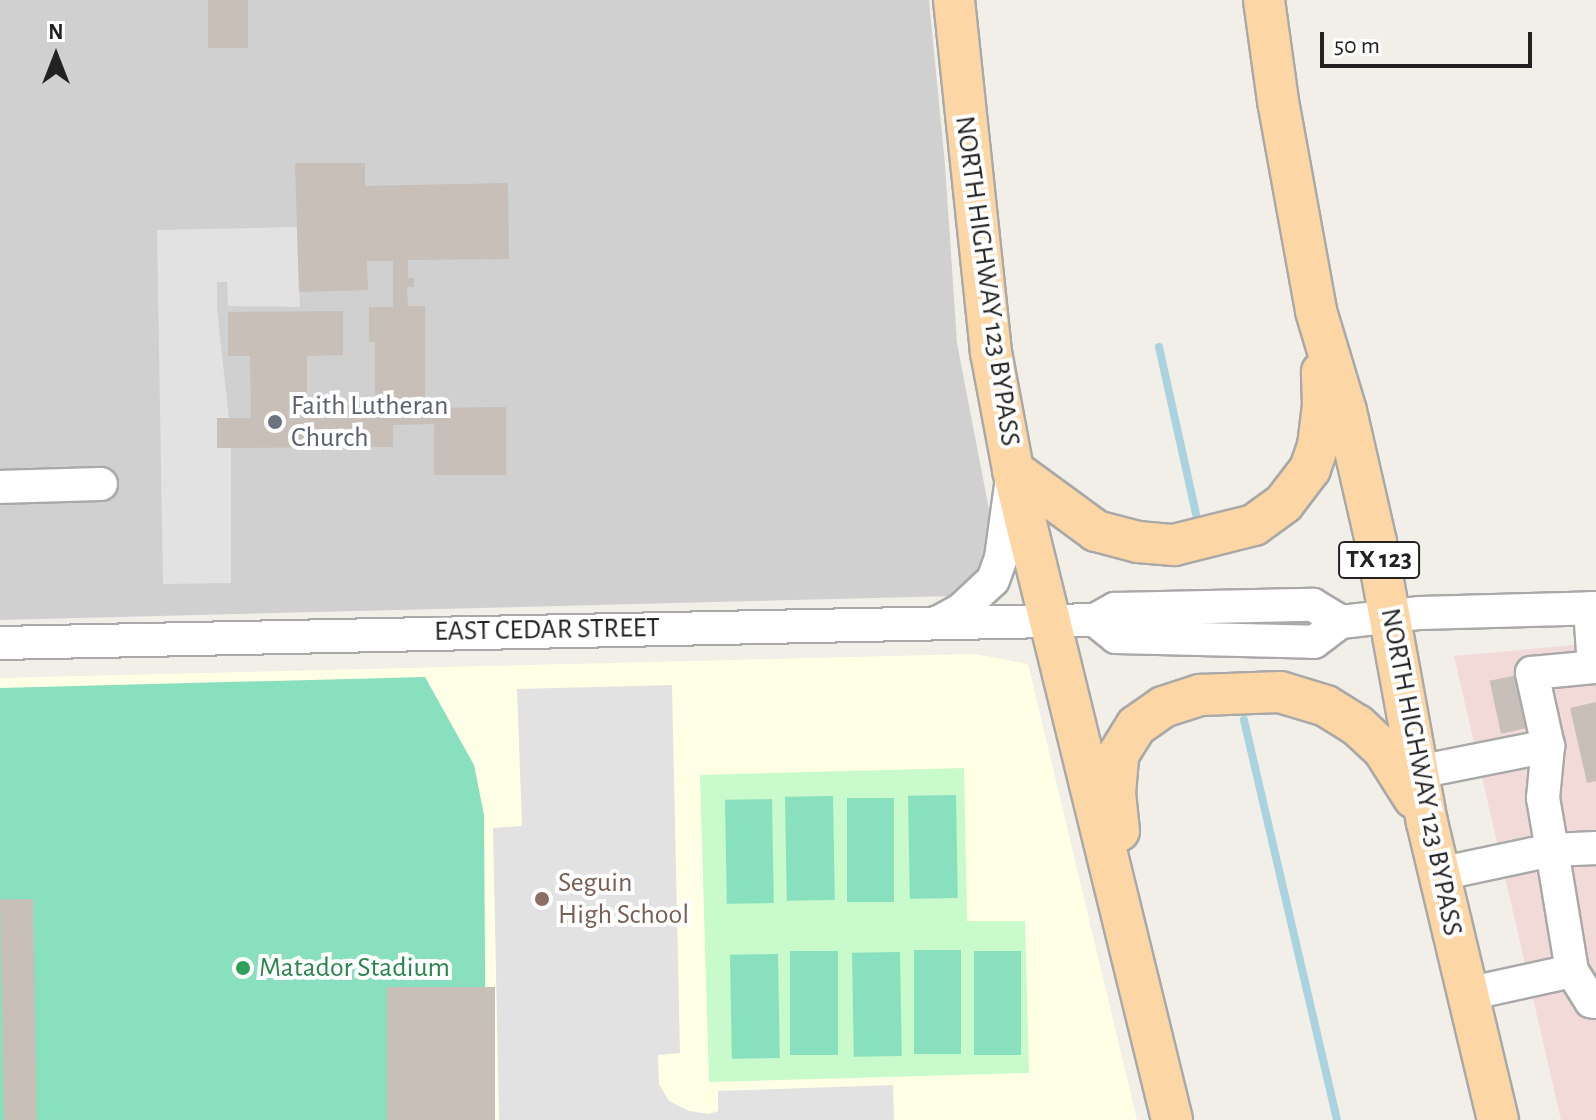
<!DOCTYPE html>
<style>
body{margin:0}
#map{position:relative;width:1596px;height:1120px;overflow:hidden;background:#f2efe9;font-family:"Alegreya Sans",sans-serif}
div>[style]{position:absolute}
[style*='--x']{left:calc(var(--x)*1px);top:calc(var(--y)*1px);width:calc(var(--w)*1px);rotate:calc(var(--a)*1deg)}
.commercial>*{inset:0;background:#f2dad9}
.education>*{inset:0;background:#ffffe5}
.religious>*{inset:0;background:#d0d0d0}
.park>*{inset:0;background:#c8facc}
.pitch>*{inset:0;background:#88e0be;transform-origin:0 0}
.parking>*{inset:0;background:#e2e2e2}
.stream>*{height:8px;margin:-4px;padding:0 4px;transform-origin:4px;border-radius:4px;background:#aad3df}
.building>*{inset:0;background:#c7bfb8;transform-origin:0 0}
.roads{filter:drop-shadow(2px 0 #a9a9a9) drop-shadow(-2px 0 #a9a9a9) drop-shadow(0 2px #a9a9a9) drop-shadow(0 -2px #a9a9a9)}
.minor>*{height:32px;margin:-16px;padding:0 16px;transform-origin:16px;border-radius:16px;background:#fff}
.major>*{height:40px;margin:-20px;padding:0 20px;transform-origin:20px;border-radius:20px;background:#fcd6a4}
.dots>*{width:22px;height:22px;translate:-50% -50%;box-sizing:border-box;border:4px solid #fff;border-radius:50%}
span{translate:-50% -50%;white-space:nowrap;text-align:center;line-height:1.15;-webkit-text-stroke:8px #fff;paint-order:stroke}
.shield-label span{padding:2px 6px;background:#fff;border:2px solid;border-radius:6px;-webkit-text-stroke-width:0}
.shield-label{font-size:26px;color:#222;font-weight:700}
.street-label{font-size:28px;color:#222}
.worship-label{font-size:28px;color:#5b616d}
.left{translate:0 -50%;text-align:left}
.education-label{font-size:28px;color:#785e54}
.leisure-label{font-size:28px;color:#27864d}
.north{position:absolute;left:16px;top:16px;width:80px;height:80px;-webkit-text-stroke:6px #fff;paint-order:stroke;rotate:0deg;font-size:22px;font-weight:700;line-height:32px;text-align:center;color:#222}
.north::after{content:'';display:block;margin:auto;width:28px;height:36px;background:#222;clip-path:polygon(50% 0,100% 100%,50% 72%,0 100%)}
.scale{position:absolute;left:1320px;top:32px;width:212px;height:36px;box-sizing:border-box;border:4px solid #222;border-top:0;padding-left:10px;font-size:24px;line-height:28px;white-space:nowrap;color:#222;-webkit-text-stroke:6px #fff;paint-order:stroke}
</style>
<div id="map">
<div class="commercial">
<i style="clip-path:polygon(1596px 643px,1596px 1120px,1561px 1120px,1454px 656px)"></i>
</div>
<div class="education">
<i style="clip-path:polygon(974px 654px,1028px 664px,1137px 1120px,0 1120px,0 678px)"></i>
</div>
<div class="religious">
<i style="clip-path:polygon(0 0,929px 0,945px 165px,957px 343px,992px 525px,990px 564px,953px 596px,0 620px)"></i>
</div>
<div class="park">
<i style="clip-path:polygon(964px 768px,967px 921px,1025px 921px,1029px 1073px,709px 1082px,700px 775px)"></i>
</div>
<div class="pitch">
<i style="clip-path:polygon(425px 677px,474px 765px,484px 815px,486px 1120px,0 1120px,0 688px)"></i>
<i style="left:956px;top:795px;width:103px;height:48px;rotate:89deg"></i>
<i style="left:833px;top:796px;width:104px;height:48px;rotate:89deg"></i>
<i style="left:847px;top:798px;width:47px;height:104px"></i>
<i style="left:772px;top:799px;width:104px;height:47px;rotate:89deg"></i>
<i style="left:914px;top:950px;width:47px;height:104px"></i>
<i style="left:790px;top:951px;width:48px;height:104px"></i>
<i style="left:974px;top:951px;width:47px;height:104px"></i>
<i style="left:900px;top:952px;width:104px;height:48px;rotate:89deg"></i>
<i style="left:778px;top:954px;width:104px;height:48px;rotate:89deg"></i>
</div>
<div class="parking">
<i style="clip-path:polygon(297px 227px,300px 307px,228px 306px,227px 282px,217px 282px,217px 309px,231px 437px,231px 583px,163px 584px,157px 230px)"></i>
<i style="clip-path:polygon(672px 685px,680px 1053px,658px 1055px,659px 1084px,669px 1101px,689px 1111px,709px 1114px,718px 1111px,718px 1091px,893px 1085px,894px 1120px,499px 1120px,493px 828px,522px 826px,517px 689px)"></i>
</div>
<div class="stream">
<i style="--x:1159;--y:347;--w:171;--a:77.5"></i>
<i style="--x:1244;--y:720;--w:411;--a:76.9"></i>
</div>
<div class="building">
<i style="left:208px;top:0;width:40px;height:48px"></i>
<i style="clip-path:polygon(295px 163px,365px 163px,365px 186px,508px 183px,509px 259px,408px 260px,408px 278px,414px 278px,414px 287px,407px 287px,408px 306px,425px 306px,425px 408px,506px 407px,506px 475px,434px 475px,434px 424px,393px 425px,393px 447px,217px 448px,217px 418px,251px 418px,250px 356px,228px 356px,228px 312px,343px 311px,343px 355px,307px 356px,307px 405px,375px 404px,375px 342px,369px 342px,369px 307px,393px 307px,393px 261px,367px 261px,368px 290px,299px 292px)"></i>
<i style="left:1522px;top:674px;width:54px;height:33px;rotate:78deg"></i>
<i style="clip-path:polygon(1596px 702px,1596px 781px,1587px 783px,1570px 708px)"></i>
<i style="left:33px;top:899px;width:221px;height:33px;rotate:89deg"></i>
<i style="left:495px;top:987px;width:133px;height:108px;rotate:90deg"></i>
</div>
<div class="roads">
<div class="minor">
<i style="--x:0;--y:487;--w:101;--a:-1.7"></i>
<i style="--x:1095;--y:620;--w:27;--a:39"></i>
<i style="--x:1116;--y:637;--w:198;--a:1.4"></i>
<i style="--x:1314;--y:642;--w:34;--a:-37"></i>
<i style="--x:1341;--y:622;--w:80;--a:-6.5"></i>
<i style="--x:1420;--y:613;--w:176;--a:-1.6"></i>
<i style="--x:939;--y:622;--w:26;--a:-29"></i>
<i style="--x:962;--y:609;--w:42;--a:-43.1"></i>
<i style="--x:993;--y:580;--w:23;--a:-70"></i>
<i style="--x:1001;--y:558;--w:81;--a:-82.2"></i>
<i style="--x:0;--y:643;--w:1095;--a:-1.2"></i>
<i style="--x:1095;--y:620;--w:23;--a:-29"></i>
<i style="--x:1115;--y:609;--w:198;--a:-1.2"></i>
<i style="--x:1313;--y:605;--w:33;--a:31"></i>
<i style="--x:1418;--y:772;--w:133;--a:-11.3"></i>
<i style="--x:1439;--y:874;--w:116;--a:-12"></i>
<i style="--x:1552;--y:850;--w:53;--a:-99.8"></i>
<i style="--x:1543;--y:798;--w:52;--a:-84.5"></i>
<i style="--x:1548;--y:746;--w:75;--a:-102.4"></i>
<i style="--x:1532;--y:673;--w:62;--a:-5.5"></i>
<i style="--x:1594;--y:667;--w:59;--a:-93.9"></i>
<i style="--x:1572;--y:971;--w:36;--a:58"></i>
<i style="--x:1591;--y:1001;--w:5;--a:11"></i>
<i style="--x:1467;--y:994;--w:107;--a:-12.4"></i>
<i style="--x:1572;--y:971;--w:123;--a:-99.4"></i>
<i style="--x:1552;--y:850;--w:44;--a:-2.6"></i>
</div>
<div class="major">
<i style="--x:954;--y:0;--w:354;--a:84"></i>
<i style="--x:991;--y:352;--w:120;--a:79.4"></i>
<i style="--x:1013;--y:470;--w:669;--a:76.25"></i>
<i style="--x:1264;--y:0;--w:102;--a:82.1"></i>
<i style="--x:1278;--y:101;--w:213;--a:79.7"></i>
<i style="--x:1316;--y:311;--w:104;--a:73.3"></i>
<i style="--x:1346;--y:411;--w:134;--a:77.1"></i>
<i style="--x:1376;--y:542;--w:285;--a:79.7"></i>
<i style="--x:1427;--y:822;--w:306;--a:76.6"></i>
<i style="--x:1013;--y:470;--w:103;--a:36.3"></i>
<i style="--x:1096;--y:531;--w:43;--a:14.7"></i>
<i style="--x:1138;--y:542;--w:36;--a:5"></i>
<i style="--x:1174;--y:545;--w:82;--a:-14"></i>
<i style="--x:1254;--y:525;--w:37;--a:-36"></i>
<i style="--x:1284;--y:503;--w:43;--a:-52.6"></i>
<i style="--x:1310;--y:469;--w:24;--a:-71"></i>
<i style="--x:1318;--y:446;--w:41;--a:-83"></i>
<i style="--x:1323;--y:405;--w:33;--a:-92"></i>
<i style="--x:1119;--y:831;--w:38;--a:-96"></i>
<i style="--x:1115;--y:793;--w:38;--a:-85"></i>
<i style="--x:1118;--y:755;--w:34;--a:-58"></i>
<i style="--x:1136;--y:726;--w:33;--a:-35"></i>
<i style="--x:1163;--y:707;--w:40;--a:-18"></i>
<i style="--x:1201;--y:695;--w:79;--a:-2.2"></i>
<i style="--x:1280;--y:692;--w:48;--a:16.9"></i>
<i style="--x:1326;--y:706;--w:36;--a:32"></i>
<i style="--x:1357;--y:725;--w:35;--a:43"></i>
<i style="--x:1383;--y:749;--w:58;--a:57.7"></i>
</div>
</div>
<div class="dots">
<i style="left:275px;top:422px;background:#6b7280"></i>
<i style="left:542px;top:899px;background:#8d6e63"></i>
<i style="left:243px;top:968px;background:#2e9e5b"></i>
</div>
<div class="shield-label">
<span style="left:1379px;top:560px">TX 123</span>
</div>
<div class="street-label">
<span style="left:987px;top:281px;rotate:82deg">NORTH HIGHWAY 123 BYPASS</span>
<span style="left:547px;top:630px;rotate:-1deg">EAST CEDAR STREET</span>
<span style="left:1421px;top:772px;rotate:79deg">NORTH HIGHWAY 123 BYPASS</span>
</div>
<div class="worship-label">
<span class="left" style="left:291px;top:422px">Faith Lutheran<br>Church</span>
</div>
<div class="education-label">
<span class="left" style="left:558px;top:899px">Seguin<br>High School</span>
</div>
<div class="leisure-label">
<span class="left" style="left:259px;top:968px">Matador Stadium</span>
</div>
<div class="north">N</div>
<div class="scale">50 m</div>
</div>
